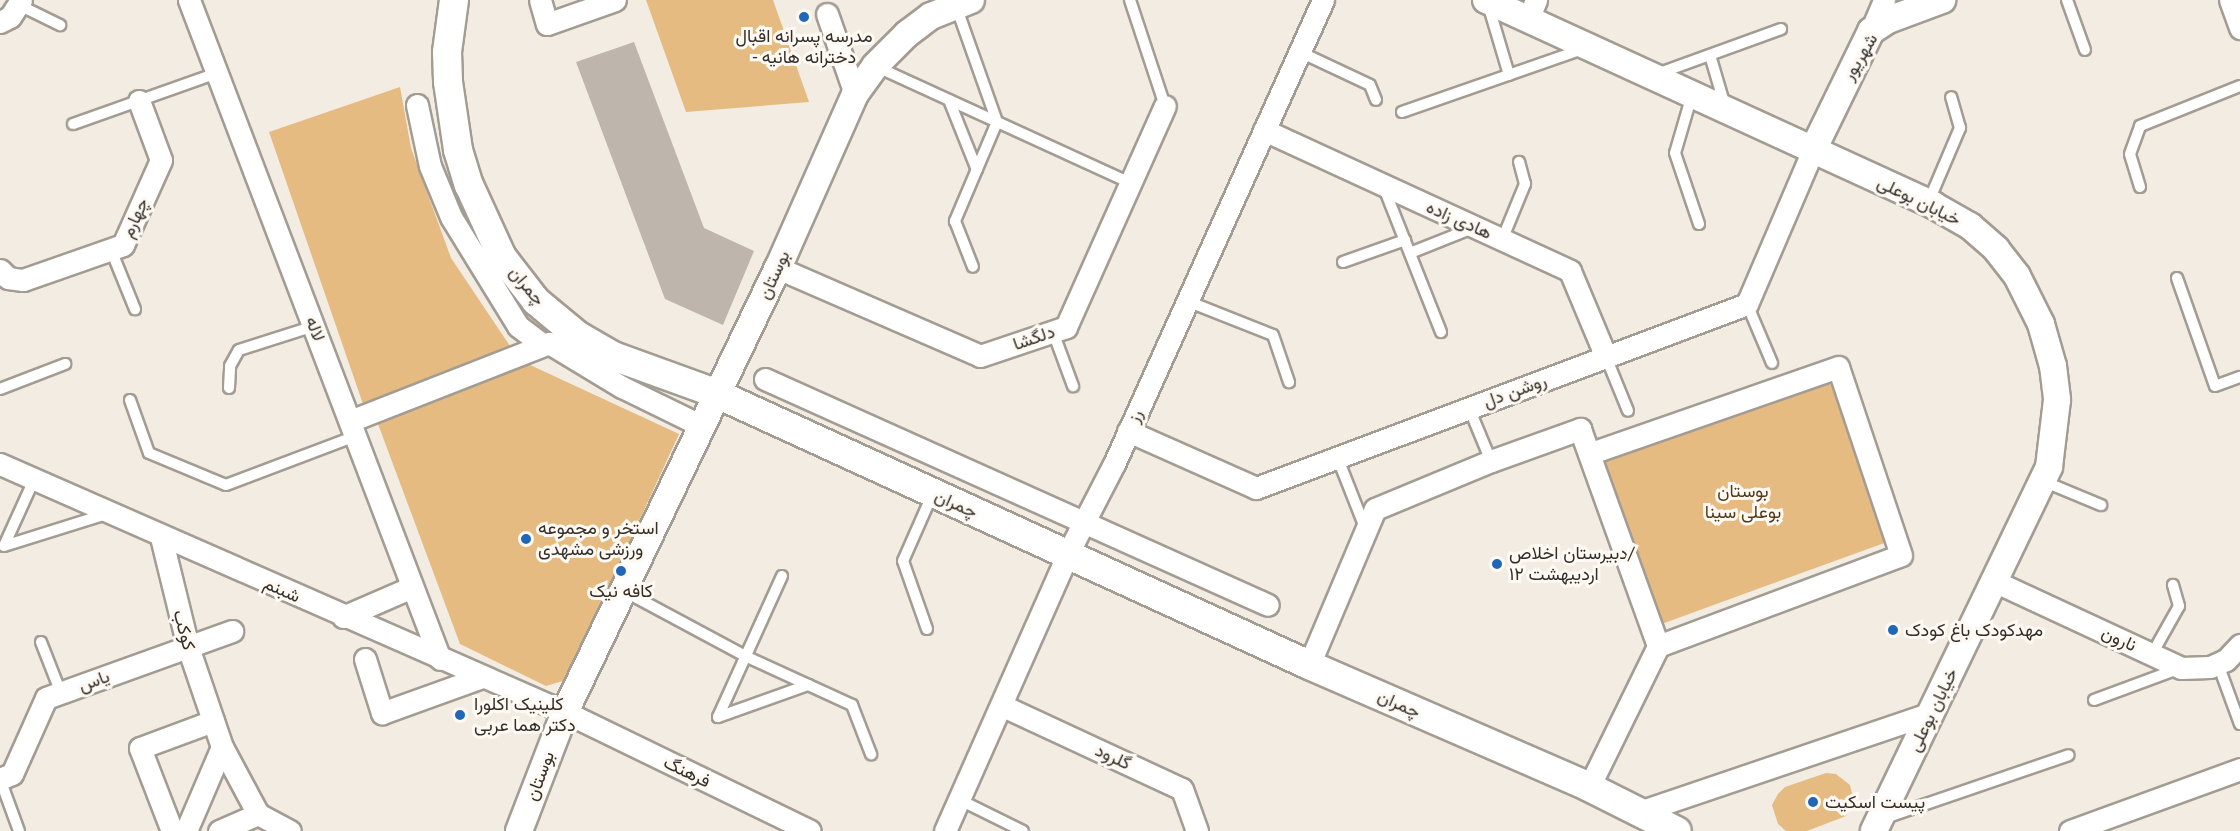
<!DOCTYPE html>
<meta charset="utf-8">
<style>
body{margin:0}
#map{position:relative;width:2240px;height:831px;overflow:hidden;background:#f3ece2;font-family:"PT Sans",Vazirmatn,sans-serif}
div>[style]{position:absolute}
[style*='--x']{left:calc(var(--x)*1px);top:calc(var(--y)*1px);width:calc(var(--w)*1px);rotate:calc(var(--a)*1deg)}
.green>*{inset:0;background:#e5bb81;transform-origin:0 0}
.building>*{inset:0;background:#beb6ad}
.roads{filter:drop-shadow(2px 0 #a39c93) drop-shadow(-2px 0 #a39c93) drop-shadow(0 2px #a39c93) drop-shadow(0 -2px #a39c93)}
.service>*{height:10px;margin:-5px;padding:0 5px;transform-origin:5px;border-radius:5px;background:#fff}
.minor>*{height:21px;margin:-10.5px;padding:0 10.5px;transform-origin:10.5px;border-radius:10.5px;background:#fff}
.tertiary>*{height:26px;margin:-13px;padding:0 13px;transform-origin:13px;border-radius:13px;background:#fff}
.secondary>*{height:28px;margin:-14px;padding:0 14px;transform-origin:14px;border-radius:14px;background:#fff}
.dots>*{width:16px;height:16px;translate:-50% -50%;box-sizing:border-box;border:3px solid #fef9f3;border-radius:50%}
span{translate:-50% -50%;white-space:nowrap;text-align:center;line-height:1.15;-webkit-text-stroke:6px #fef9f3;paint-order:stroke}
.poi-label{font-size:18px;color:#322f2b}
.left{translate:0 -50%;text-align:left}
.street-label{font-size:18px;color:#322f2b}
.park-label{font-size:18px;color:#513a19}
</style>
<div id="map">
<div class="green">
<i style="clip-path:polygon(646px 0,773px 0,809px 102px,686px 112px)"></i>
<i style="clip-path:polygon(400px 87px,411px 148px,451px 258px,510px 346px,363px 404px,269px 132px)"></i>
<i style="clip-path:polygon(528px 364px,679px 434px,566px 680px,546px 686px,460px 644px,378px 424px)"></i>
<i style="left:1829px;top:380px;width:172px;height:245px;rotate:70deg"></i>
<i style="clip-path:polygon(1826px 773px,1836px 774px,1850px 785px,1853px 798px,1846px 816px,1807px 831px,1786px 831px,1778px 824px,1772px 805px,1778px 794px,1785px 787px)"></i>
</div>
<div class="building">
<i style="clip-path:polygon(634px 42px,704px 228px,754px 251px,723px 325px,665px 299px,576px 62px)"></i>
</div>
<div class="roads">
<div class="service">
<i style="--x:1130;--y:0;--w:112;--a:71.7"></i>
<i style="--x:2067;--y:0;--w:53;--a:70.2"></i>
<i style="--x:1488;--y:4;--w:74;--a:73.5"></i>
<i style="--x:19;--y:5;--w:46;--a:26"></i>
<i style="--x:956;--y:6;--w:123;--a:70.5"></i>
<i style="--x:997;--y:122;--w:108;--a:113"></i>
<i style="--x:955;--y:221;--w:49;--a:68.6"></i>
<i style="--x:1300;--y:52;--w:77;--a:25.2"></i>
<i style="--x:1370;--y:85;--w:16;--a:68"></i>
<i style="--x:1710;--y:55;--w:53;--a:73.6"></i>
<i style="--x:875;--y:66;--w:281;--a:24.6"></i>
<i style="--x:1657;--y:74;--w:132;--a:-19.9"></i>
<i style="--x:1692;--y:95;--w:60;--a:106.3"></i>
<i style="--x:1675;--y:153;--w:75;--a:71.3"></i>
<i style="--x:949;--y:100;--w:75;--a:68.2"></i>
<i style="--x:1402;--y:112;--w:192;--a:-19.2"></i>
<i style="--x:73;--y:124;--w:153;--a:-19.5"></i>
<i style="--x:2140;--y:187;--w:34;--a:-107"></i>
<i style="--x:2130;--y:154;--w:30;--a:-70"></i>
<i style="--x:2140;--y:126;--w:108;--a:-21.8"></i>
<i style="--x:1384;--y:188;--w:155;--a:68.4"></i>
<i style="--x:1928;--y:203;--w:82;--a:-66.9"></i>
<i style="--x:1960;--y:128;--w:32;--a:-106"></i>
<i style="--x:1502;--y:240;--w:61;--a:-67.7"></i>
<i style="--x:1525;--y:184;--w:23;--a:-105"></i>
<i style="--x:111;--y:250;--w:64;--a:67.9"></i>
<i style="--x:1410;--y:253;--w:68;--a:-21.6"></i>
<i style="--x:1343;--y:262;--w:66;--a:-19.5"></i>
<i style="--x:2177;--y:278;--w:114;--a:70.6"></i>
<i style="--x:2215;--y:386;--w:27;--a:-20"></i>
<i style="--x:1187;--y:301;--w:92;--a:21.6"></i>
<i style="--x:1273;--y:335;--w:50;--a:71.2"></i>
<i style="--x:1747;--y:304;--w:64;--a:67"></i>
<i style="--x:1053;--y:332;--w:58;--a:69.7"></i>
<i style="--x:1606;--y:357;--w:58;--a:67.8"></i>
<i style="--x:229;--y:388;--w:22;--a:-87"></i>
<i style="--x:230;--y:366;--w:18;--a:-61"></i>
<i style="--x:239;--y:350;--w:79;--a:-17.7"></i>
<i style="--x:0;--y:389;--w:70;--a:-21"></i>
<i style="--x:130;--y:400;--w:56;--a:70.3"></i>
<i style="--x:149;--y:453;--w:83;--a:22.6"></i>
<i style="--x:226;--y:485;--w:139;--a:-20.7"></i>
<i style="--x:1469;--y:408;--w:57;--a:67.5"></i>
<i style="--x:1338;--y:459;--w:76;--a:68.5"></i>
<i style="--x:2043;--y:481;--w:63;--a:22.5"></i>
<i style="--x:33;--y:482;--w:70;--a:114.4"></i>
<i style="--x:4;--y:546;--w:110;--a:-17.4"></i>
<i style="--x:782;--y:576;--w:155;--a:114.4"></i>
<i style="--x:718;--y:717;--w:96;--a:-19.6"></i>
<i style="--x:624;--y:591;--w:137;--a:28.2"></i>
<i style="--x:745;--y:656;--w:118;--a:24.6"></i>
<i style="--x:852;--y:705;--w:53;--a:68.8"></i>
<i style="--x:927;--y:629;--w:72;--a:-109.4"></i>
<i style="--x:903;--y:561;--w:74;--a:-66.2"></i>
<i style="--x:41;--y:642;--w:55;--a:68.6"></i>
<i style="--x:2152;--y:654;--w:55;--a:-60.6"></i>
<i style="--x:2179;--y:606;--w:22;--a:-106"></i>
<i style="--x:2218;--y:664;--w:64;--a:69.9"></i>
<i style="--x:2094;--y:700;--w:90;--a:-20.3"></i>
<i style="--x:0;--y:779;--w:55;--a:69.9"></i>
<i style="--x:960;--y:800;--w:70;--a:26.2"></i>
<i style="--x:1885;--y:818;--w:194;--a:-18.9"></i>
</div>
<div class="minor">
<i style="--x:189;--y:0;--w:705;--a:69.15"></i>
<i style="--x:540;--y:0;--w:25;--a:74"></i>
<i style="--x:547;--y:24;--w:72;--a:-19.4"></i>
<i style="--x:2230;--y:0;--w:30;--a:70"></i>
<i style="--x:827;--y:14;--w:85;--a:70.7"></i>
<i style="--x:1528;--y:19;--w:21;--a:-67"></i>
<i style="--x:0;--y:22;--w:11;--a:-27"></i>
<i style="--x:10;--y:17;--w:20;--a:-57"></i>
<i style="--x:1871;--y:31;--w:34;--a:-67"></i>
<i style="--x:417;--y:105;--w:62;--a:78"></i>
<i style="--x:430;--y:166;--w:55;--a:67.6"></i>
<i style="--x:451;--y:217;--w:128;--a:58.4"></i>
<i style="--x:518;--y:326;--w:31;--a:37"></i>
<i style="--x:1264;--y:130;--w:337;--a:24.7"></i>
<i style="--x:1570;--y:271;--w:93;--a:67.3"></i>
<i style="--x:778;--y:268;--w:220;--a:23.5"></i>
<i style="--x:980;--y:356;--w:91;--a:-18.6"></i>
<i style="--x:1066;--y:327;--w:242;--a:-65.9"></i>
<i style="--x:0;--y:270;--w:11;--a:45"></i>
<i style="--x:8;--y:278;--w:15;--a:8"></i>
<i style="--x:23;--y:280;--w:106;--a:-19.3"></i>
<i style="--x:123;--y:245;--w:93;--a:-65.9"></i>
<i style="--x:161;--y:160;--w:63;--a:-110.4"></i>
<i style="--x:765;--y:379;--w:551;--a:24.19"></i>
<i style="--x:350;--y:421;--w:214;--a:-21.4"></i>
<i style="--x:549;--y:343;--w:85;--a:31.1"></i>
<i style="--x:622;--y:387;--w:87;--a:26"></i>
<i style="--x:1128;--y:431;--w:140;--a:24"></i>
<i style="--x:1256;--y:488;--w:524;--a:-20.54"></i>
<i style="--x:1747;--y:304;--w:168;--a:-66.8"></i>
<i style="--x:0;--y:464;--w:617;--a:23.7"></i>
<i style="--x:565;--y:712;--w:272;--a:25.9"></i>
<i style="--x:161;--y:537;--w:113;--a:76.2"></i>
<i style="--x:188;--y:647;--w:106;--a:71.2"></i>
<i style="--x:222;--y:747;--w:91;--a:113.2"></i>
<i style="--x:1996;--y:582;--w:204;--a:24.9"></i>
<i style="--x:2181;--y:668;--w:29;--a:-2"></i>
<i style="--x:2210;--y:667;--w:17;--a:-24"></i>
<i style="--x:2226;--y:660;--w:21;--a:-47"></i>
<i style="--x:343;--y:617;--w:75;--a:-23.5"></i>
<i style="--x:365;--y:659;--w:57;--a:72.5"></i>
<i style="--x:382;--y:713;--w:106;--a:-19.8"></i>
<i style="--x:1309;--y:665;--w:169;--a:-67.1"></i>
<i style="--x:1375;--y:509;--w:126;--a:-22.5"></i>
<i style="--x:1491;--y:461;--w:95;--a:-19.8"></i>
<i style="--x:1580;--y:429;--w:231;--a:70.2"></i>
<i style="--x:1003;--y:706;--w:197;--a:24.9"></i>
<i style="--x:1182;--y:789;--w:45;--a:70.3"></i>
<i style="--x:0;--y:779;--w:13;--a:-23"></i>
<i style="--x:12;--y:774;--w:83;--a:-65.9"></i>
<i style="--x:46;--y:698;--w:198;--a:-19.8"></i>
<i style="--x:1589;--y:787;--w:157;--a:-63.9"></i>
<i style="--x:1658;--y:646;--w:259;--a:-20.5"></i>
<i style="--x:1901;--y:555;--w:198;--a:-108.5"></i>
<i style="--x:1838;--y:367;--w:262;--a:160.8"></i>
<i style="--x:1639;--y:812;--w:309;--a:-18.7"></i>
<i style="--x:258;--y:814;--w:36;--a:28"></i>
<i style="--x:172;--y:831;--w:89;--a:-111.1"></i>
<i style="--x:140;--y:748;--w:78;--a:-20.3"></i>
<i style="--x:219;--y:831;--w:43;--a:-23.6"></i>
<i style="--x:258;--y:814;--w:76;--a:-118.2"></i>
<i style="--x:945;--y:831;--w:304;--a:-66.1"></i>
<i style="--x:1068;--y:553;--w:100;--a:-62.7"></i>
<i style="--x:1114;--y:464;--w:509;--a:-65.75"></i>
<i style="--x:2070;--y:831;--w:181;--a:-20"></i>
</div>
<div class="tertiary">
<i style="--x:1486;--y:0;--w:492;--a:24.6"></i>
<i style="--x:1933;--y:205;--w:43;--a:29.6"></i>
<i style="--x:1970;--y:226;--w:35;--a:41"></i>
<i style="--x:1996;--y:249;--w:34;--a:52"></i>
<i style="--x:2017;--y:276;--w:54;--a:63.4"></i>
<i style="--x:2041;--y:324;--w:44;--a:74.1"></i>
<i style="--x:2053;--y:366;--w:34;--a:83"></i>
<i style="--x:2057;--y:400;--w:67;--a:96.8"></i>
<i style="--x:2049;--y:467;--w:404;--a:115.7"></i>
<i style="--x:1813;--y:150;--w:132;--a:-64"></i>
<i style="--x:1871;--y:31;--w:20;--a:-33"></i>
<i style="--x:1888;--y:20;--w:58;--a:-20.3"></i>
<i style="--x:519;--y:831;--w:128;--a:-68.9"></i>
<i style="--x:565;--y:712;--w:492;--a:-64.4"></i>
<i style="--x:778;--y:268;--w:190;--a:-66.1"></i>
<i style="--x:855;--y:94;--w:34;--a:-54"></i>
<i style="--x:875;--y:66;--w:45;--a:-45"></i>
<i style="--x:907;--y:34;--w:30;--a:-37"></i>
<i style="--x:931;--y:16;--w:43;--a:-21.8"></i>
</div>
<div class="secondary">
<i style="--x:454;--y:0;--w:52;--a:97.7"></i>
<i style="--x:447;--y:52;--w:30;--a:88"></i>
<i style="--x:448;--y:82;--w:69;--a:81.6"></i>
<i style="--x:458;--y:150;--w:37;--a:73"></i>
<i style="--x:469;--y:185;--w:79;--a:65.4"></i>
<i style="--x:502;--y:257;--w:56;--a:52.3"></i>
<i style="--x:536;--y:301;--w:53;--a:39.7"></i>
<i style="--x:577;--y:335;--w:42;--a:30.3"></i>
<i style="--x:613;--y:356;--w:109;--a:19.9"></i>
<i style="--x:715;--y:393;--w:653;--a:24.6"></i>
<i style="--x:1309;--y:665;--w:305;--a:23.5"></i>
<i style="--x:1589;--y:787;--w:98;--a:26.6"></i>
</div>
</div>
<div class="dots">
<i style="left:804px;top:17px;background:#2167b8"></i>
<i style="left:526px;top:539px;background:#2167b8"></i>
<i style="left:1497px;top:564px;background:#2167b8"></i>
<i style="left:621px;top:571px;background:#2167b8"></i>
<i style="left:1893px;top:630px;background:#2167b8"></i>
<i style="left:460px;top:715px;background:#2167b8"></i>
<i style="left:1813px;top:802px;background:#2167b8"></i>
</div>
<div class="poi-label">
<span style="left:804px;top:47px">مدرسه پسرانه اقبال<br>- دخترانه هانیه</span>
<span class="left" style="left:538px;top:539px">استخر و مجموعه<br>ورزشی مشهدی</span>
<span class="left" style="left:1509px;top:564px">دبیرستان اخلاص/<br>۱۲ اردیبهشت</span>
<span style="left:621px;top:591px">کافه نیک</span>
<span class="left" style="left:1905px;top:630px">مهدکودک باغ کودک</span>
<span class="left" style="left:474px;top:715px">کلینیک اکلورا<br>دکتر هما عربی</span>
<span class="left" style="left:1825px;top:802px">پیست اسکیت</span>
</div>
<div class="street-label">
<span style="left:1860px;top:57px;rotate:-59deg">شهریور</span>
<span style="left:1919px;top:201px;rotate:26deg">خیابان بوعلی</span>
<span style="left:135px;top:218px;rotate:-66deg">چهارم</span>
<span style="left:1459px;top:220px;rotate:24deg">هادی زاده</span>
<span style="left:774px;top:275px;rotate:-65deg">بوستان</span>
<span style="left:527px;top:286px;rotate:50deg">چمران</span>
<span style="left:315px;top:329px;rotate:69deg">لاله</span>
<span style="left:1034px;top:338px;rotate:-19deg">دلگشا</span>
<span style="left:1515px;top:391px;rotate:-20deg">روشن دل</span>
<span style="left:1135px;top:416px;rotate:-66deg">رز</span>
<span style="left:956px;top:504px;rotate:24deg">چمران</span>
<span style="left:282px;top:590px;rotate:24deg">شبنم</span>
<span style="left:184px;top:630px;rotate:75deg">کوکب</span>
<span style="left:2119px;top:639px;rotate:25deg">نارون</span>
<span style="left:94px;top:681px;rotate:-20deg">یاس</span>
<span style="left:1399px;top:704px;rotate:24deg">چمران</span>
<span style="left:1933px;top:710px;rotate:-64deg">خیابان بوعلی</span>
<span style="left:1113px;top:757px;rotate:25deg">گلرود</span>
<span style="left:687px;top:772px;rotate:26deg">فرهنگ</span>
<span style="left:540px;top:776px;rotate:-69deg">بوستان</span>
</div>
<div class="park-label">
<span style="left:1743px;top:502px">بوستان<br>بوعلی سینا</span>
</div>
</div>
